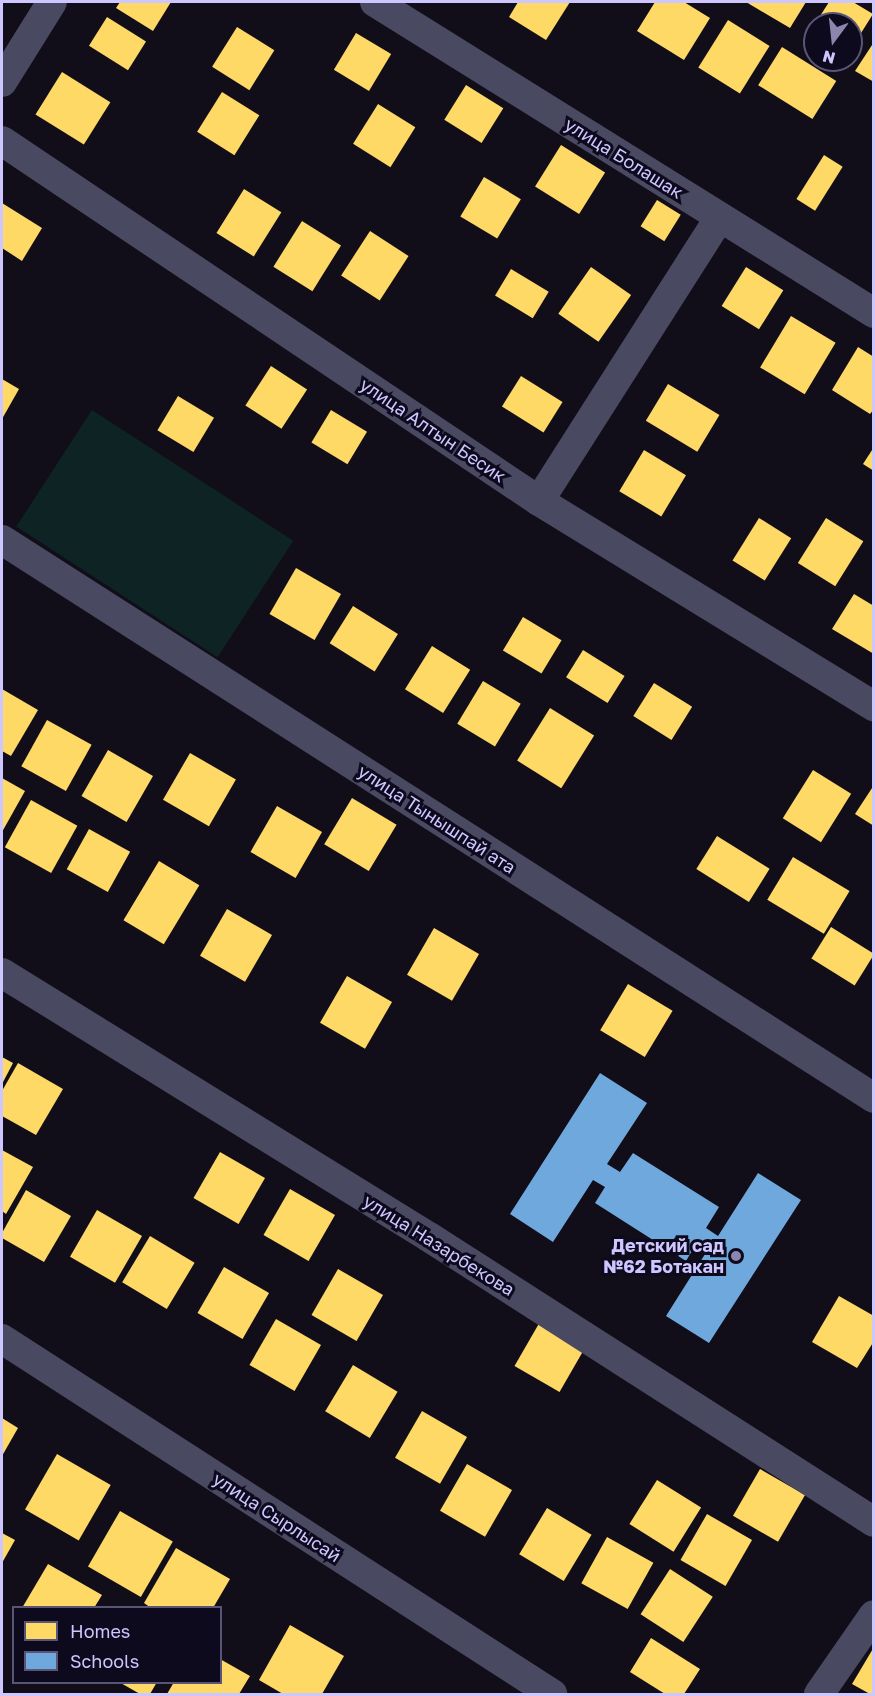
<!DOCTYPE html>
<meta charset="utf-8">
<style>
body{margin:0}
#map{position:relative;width:875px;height:1696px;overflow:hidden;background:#110e19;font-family:"Golos Text",sans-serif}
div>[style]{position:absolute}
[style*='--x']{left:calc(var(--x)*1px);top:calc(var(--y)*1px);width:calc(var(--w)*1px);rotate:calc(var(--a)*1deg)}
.green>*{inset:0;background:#0e2424;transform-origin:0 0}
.homes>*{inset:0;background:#ffd966;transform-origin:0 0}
.schools>*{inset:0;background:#6fa8dc}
.minor>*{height:30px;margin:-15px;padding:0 15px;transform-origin:15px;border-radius:15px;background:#4a4962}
.dots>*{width:16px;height:16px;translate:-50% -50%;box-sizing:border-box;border:3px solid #0e0a1d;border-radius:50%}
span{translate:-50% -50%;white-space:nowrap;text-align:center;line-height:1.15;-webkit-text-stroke:6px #0e0a1d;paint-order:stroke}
.street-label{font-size:18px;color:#cdc6ff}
.poi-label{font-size:18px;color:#cdc6ff;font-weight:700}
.right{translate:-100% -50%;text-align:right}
.frame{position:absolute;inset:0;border:3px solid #cdc6ff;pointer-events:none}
.legend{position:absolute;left:12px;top:1606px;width:210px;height:78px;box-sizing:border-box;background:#0e0a1d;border:2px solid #5a5577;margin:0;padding:8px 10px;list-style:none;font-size:18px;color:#cdc6ff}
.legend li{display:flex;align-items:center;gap:12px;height:30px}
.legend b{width:30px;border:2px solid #5a5577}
.north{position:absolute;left:803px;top:12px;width:60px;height:60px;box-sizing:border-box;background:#0e0a1d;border:2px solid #5a5577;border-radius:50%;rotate:195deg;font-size:16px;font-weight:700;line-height:24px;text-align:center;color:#cdc6ff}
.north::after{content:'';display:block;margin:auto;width:21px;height:27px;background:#8b86ae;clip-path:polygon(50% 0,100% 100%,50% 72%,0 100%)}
</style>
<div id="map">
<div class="green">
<i style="left:92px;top:410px;width:240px;height:139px;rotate:33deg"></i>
</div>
<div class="homes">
<i style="clip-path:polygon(120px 2px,171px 2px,153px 31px,116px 8px)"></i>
<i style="clip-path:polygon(518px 2px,570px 2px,546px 40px,509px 17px)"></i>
<i style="clip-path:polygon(655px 2px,684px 2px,710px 18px,684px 60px,637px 31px)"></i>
<i style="clip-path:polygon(746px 2px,806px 2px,790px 28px)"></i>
<i style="clip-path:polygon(829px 2px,853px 2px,873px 14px,851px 49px,851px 24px,815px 24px)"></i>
<i style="left:107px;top:17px;width:46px;height:34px;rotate:32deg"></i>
<i style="left:728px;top:20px;width:49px;height:56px;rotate:32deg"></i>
<i style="clip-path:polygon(815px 24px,815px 48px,804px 42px)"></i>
<i style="left:237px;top:27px;width:44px;height:47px;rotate:32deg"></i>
<i style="left:356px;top:33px;width:41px;height:43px;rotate:31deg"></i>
<i style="clip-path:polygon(874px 42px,874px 82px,855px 71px)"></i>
<i style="left:782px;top:47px;width:64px;height:45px;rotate:32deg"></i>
<i style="left:62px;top:72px;width:57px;height:50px;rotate:32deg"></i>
<i style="left:466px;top:85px;width:44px;height:41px;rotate:32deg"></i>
<i style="left:222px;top:92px;width:44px;height:47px;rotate:32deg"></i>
<i style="left:378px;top:104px;width:44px;height:47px;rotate:32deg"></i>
<i style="left:561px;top:145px;width:52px;height:49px;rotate:32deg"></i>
<i style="left:824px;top:155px;width:22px;height:52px;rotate:32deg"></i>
<i style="left:484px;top:177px;width:43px;height:46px;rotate:31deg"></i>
<i style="left:244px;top:189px;width:44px;height:52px;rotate:32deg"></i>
<i style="left:657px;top:200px;width:28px;height:31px;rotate:32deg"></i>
<i style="clip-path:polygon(2px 203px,42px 228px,22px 261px,2px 248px)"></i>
<i style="left:302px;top:221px;width:46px;height:54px;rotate:32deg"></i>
<i style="left:370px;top:231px;width:46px;height:53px;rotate:33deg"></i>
<i style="left:591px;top:267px;width:49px;height:57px;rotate:35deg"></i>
<i style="left:746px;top:267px;width:44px;height:46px;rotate:32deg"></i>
<i style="left:511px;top:269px;width:44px;height:31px;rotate:31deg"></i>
<i style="left:791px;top:316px;width:52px;height:60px;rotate:31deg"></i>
<i style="clip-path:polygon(858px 347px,874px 357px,874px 409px,870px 414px,832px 390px)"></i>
<i style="left:271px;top:366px;width:43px;height:47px;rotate:33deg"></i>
<i style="left:521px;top:376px;width:49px;height:36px;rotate:32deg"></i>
<i style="clip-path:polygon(2px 379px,19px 389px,2px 419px)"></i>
<i style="left:668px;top:384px;width:60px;height:43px;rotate:31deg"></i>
<i style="left:178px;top:396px;width:42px;height:40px;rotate:31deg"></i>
<i style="left:331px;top:410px;width:42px;height:38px;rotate:31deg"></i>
<i style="clip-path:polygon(874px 447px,874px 471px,863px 464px)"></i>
<i style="left:644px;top:450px;width:49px;height:48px;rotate:31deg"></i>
<i style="left:759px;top:518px;width:38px;height:50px;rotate:32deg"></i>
<i style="left:826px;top:518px;width:44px;height:53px;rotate:32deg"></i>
<i style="left:296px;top:568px;width:52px;height:53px;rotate:30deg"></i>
<i style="clip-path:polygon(854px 594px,874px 606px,874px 654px,832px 629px)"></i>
<i style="left:353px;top:606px;width:53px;height:44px;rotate:32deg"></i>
<i style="left:523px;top:617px;width:45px;height:39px;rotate:31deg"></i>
<i style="left:432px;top:646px;width:45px;height:51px;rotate:32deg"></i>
<i style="left:583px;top:650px;width:49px;height:32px;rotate:32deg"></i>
<i style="left:483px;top:681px;width:44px;height:50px;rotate:31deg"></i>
<i style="left:654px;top:683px;width:45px;height:39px;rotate:32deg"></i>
<i style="clip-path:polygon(2px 689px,38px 710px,11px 756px,2px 751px)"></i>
<i style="left:550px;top:708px;width:52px;height:62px;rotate:32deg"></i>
<i style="left:47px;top:720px;width:51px;height:53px;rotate:29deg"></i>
<i style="left:108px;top:750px;width:52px;height:53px;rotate:30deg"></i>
<i style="left:190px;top:753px;width:53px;height:54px;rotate:30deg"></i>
<i style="left:813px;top:770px;width:45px;height:57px;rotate:32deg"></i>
<i style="clip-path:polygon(2px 778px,25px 791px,2px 832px)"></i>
<i style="clip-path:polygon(874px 785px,874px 826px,855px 814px)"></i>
<i style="left:352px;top:798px;width:52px;height:54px;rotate:31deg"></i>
<i style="left:31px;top:800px;width:53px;height:54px;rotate:29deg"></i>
<i style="left:277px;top:806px;width:52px;height:53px;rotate:30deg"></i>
<i style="left:89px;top:829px;width:47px;height:46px;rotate:29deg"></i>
<i style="left:717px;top:836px;width:62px;height:39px;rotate:32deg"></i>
<i style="left:793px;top:857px;width:66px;height:50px;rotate:31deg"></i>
<i style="left:159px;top:861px;width:47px;height:69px;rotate:31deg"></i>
<i style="left:227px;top:909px;width:52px;height:54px;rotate:30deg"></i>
<i style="left:831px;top:927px;width:51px;height:37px;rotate:32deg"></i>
<i style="left:434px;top:928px;width:52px;height:54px;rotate:30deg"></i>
<i style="left:347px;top:976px;width:52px;height:54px;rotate:30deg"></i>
<i style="left:628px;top:984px;width:52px;height:54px;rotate:31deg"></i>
<i style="clip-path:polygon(2px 1057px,13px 1063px,2px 1084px)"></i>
<i style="clip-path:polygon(18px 1063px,63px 1089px,36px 1135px,2px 1116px,2px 1091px)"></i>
<i style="clip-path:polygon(2px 1150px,33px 1167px,6px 1214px,2px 1211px)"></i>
<i style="left:220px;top:1152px;width:52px;height:53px;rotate:30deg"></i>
<i style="left:290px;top:1189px;width:52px;height:53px;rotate:30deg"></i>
<i style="clip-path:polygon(26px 1190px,71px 1216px,44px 1262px,2px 1238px,2px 1233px)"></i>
<i style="left:97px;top:1210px;width:52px;height:54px;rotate:30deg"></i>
<i style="left:150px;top:1236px;width:52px;height:54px;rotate:31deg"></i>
<i style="left:224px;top:1267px;width:52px;height:53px;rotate:30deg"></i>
<i style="left:338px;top:1269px;width:52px;height:53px;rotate:30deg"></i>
<i style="clip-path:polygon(839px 1296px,874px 1316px,874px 1341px,857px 1368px,812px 1342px)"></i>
<i style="left:276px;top:1319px;width:52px;height:53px;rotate:30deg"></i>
<i style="left:541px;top:1320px;width:52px;height:53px;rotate:30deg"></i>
<i style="left:353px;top:1365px;width:52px;height:54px;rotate:31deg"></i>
<i style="left:422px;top:1411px;width:52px;height:54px;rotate:30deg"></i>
<i style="clip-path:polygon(2px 1418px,18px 1428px,2px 1456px)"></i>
<i style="left:57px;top:1454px;width:62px;height:64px;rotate:30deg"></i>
<i style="left:467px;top:1464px;width:52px;height:54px;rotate:30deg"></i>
<i style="left:760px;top:1469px;width:52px;height:54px;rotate:30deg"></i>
<i style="left:657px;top:1480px;width:52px;height:52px;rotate:32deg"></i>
<i style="left:547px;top:1508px;width:52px;height:54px;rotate:31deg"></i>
<i style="left:120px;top:1511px;width:61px;height:64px;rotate:30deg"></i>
<i style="left:707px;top:1514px;width:52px;height:53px;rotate:30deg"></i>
<i style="clip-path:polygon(2px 1533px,15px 1540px,2px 1563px)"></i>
<i style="left:607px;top:1537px;width:53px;height:53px;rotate:29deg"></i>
<i style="clip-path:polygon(176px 1548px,230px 1579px,213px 1608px,151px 1608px,144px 1603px)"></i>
<i style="clip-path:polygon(48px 1564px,102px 1595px,94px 1608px,22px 1608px)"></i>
<i style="left:670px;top:1569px;width:51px;height:54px;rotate:33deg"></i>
<i style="clip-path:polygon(290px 1625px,344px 1656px,322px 1694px,283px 1694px,259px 1680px)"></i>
<i style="clip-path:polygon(651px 1638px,700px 1669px,684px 1694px,665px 1694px,630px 1672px)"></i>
<i style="clip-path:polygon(874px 1647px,874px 1694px,870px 1694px,852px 1684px)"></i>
<i style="clip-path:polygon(220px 1659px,250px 1676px,239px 1694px,167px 1694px,174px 1682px,220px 1682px)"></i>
<i style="clip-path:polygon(119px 1682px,157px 1682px,150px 1694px,140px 1694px)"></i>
</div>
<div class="schools">
<i style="clip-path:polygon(600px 1073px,647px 1103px,607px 1164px,620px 1172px,633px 1153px,719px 1207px,706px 1228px,718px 1236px,758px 1173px,801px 1200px,709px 1343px,666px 1316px,707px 1251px,696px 1244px,686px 1261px,595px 1203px,605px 1187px,593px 1180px,553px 1242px,510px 1214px)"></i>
</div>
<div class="minor">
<i style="--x:375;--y:2;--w:588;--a:31.93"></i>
<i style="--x:2;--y:82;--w:94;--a:-58"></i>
<i style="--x:2;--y:141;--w:647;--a:33.84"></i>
<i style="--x:539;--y:501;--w:393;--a:31.5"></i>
<i style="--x:539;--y:501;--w:335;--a:-57.5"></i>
<i style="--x:2;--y:540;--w:1035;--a:32.62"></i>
<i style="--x:2;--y:973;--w:502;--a:31.73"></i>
<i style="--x:429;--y:1237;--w:528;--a:32.64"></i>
<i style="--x:2;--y:1339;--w:655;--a:32.84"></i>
<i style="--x:819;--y:1694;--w:96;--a:-55.2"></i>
</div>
<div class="dots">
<i style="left:736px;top:1256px;background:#8b86ae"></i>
</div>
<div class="street-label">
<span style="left:624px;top:158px;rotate:32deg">улица Болашак</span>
<span style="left:433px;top:430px;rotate:34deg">улица Алтын Бесик</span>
<span style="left:437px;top:819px;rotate:33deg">улица Тынышпай ата</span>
<span style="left:439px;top:1245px;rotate:32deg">улица Назарбекова</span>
<span style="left:277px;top:1517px;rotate:33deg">улица Сырлысай</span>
</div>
<div class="poi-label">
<span class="right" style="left:724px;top:1256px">Детский сад<br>№62 Ботакан</span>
</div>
<div class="frame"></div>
<ul class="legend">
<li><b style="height:16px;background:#ffd966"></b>Homes</li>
<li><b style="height:16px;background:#6fa8dc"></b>Schools</li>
</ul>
<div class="north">N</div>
</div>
